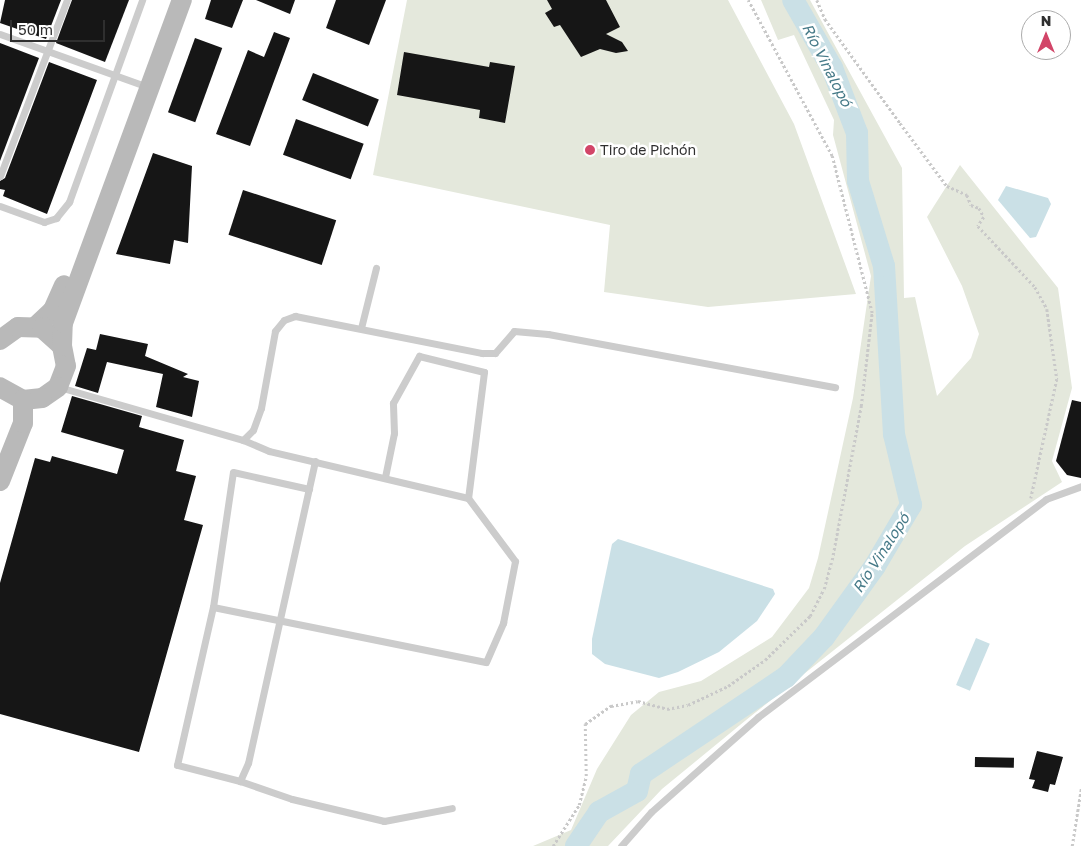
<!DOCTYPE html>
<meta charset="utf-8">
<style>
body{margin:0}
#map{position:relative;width:1081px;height:846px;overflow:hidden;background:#fff;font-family:"Golos Text",sans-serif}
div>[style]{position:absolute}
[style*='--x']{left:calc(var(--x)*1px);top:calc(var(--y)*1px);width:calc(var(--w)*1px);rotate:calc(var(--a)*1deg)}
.green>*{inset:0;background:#e4e8dc}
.water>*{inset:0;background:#cae0e6;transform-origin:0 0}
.river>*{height:22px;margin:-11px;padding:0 11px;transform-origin:11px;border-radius:11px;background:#cae0e6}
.building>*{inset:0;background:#161616;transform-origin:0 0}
.path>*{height:2.5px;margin-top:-1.25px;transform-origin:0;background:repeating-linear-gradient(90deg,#c9c9c9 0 2.5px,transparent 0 5px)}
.lane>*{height:7px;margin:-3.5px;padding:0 3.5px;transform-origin:3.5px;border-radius:3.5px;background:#ccc}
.secondary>*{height:20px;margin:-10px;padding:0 10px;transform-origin:10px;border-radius:10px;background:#b9b9b9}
.dots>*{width:14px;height:14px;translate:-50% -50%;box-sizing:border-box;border:2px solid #fff;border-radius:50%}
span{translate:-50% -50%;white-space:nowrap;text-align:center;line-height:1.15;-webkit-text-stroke:5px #fff;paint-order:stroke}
.poi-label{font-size:14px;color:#2f2f2f}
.left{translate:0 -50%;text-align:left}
.water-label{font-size:15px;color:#467a88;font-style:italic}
.north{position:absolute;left:1021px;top:10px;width:50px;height:50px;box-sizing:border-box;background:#fff;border:1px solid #acacac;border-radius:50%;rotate:0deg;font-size:14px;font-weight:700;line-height:20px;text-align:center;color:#2f2f2f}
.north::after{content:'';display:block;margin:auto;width:18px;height:22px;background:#d24568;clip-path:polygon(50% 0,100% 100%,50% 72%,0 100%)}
.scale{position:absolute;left:10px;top:20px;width:95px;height:22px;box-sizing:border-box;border:2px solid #2f2f2f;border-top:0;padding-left:6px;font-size:15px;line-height:18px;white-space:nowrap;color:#2f2f2f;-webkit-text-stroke:4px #fff;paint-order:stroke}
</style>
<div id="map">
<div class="green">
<i style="clip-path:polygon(407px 0,728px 0,794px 124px,856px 294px,708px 307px,604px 292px,610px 225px,373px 175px)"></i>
<i style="clip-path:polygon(761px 0,810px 0,902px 168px,904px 298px,915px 297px,937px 396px,971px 358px,979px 334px,962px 286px,927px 217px,960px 165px,1058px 288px,1072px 388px,1052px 461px,1062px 482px,965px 546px,751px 716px,662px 789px,608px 846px,533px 846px,571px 830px,597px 769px,631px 715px,659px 692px,701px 681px,772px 637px,809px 588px,818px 558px,853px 398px,871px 276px,833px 135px,834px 120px,794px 35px,778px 40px)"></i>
</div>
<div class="water">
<i style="clip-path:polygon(1006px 186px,1048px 198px,1051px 204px,1036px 237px,1030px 238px,998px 200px)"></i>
<i style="clip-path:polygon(618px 539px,773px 589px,775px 594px,757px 621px,719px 652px,678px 672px,659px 678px,605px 664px,592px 654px,592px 639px,612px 544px)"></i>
<i style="left:976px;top:638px;width:15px;height:51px;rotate:23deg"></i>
</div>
<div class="river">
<i style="--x:576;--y:846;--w:41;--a:-55.9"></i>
<i style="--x:599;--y:812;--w:43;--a:-28.9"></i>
<i style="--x:637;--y:791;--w:17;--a:-77"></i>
<i style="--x:641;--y:774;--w:174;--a:-33.8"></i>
<i style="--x:786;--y:677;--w:55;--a:-46.5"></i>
<i style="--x:824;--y:637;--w:87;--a:-54.3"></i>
<i style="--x:875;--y:566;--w:71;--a:-59.5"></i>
<i style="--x:911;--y:505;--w:73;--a:-103.5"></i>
<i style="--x:894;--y:434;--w:168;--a:-93.4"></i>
<i style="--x:884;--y:266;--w:89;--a:-107"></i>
<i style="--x:858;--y:181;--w:48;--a:-91.2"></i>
<i style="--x:857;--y:133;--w:70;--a:-111"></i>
<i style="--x:832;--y:68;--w:78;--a:-119.8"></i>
</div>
<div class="building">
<i style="clip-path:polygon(5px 0,61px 0,46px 39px,0 23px)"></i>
<i style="clip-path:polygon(72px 0,129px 0,105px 62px,56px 43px)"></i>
<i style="clip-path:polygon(211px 0,243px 0,232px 28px,205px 19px)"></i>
<i style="clip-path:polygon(256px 0,295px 0,290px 14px)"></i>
<i style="clip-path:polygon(336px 0,386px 0,369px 45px,326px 28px)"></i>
<i style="clip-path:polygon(547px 0,606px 0,620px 27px,606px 34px,622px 42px,628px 51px,616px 53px,600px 49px,581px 57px,560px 25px,554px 27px,545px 13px,552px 9px)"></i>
<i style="clip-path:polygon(274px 32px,290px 38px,250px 146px,216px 134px,248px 50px,264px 57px)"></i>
<i style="left:195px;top:38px;width:29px;height:79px;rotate:20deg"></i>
<i style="clip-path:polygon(0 43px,39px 58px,0 161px)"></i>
<i style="clip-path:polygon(404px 52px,489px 67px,490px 62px,515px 66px,505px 123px,479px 118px,480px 110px,397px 95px)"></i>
<i style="clip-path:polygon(49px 62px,97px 80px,47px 214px,3px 196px,5px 190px,0 189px,0 181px,5px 178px)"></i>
<i style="left:313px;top:73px;width:71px;height:29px;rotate:22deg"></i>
<i style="left:296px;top:119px;width:72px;height:38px;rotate:20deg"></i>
<i style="clip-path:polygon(153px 153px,192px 166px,188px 243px,174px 240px,170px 264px,116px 254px)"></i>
<i style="left:243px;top:190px;width:98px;height:47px;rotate:18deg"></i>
<i style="clip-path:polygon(100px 334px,148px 344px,145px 356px,188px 374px,183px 377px,199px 381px,192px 417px,156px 407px,163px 374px,107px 362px,98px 393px,75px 386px,87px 348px,96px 350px)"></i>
<i style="clip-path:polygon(72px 396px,142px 416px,139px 427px,184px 440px,176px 471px,196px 476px,184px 520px,203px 525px,139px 752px,0 714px,0 583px,35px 458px,50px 462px,52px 456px,117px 474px,124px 450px,61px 432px)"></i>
<i style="clip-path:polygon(1072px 400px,1081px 402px,1081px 478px,1067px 475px,1056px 461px)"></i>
<i style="clip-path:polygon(1037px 751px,1063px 757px,1055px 785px,1050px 784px,1048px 792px,1032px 788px,1035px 780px,1029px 779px)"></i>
<i style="left:975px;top:757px;width:39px;height:10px;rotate:1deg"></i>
</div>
<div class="path">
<i style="--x:817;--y:0;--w:21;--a:67"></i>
<i style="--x:825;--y:19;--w:128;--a:54.2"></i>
<i style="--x:900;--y:123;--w:79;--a:53.3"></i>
<i style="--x:947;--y:186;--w:22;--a:24"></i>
<i style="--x:967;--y:195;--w:11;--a:68"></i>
<i style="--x:971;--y:205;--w:9;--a:21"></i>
<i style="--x:979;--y:208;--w:10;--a:61"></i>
<i style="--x:984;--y:217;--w:11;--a:124"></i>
<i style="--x:978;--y:226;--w:83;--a:46.9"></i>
<i style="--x:1035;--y:287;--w:25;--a:61"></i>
<i style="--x:1047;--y:309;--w:71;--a:81.9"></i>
<i style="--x:1057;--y:379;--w:122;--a:102.3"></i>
<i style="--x:553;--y:846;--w:49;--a:-57.6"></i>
<i style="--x:579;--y:805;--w:30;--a:-76"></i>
<i style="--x:586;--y:776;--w:52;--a:-91.1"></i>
<i style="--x:585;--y:724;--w:32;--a:-35"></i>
<i style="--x:611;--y:706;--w:27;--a:-10"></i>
<i style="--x:638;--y:701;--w:30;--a:15"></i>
<i style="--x:667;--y:709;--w:21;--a:-11"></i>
<i style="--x:688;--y:705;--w:44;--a:-25.4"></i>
<i style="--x:728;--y:686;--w:45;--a:-35.1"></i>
<i style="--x:765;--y:660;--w:63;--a:-44.4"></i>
<i style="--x:810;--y:616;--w:30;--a:-63"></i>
<i style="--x:824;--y:589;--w:30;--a:-75"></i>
<i style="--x:832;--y:560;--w:157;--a:-79.3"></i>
<i style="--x:861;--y:406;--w:94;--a:-83.3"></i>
<i style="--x:872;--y:313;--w:162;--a:-104.3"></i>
<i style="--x:832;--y:156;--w:177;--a:-118.3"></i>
<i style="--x:1072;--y:846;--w:58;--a:-81"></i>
</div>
<div class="lane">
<i style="--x:0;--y:34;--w:149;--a:19.7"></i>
<i style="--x:0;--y:176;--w:188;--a:-69.2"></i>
<i style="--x:0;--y:206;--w:47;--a:20"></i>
<i style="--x:44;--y:222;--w:13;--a:-18"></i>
<i style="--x:56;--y:218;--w:21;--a:-51"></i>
<i style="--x:69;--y:202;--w:215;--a:-70.1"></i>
<i style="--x:361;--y:328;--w:62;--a:-76"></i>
<i style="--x:59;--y:387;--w:191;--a:16.1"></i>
<i style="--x:243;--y:440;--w:14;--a:-45"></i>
<i style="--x:253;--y:430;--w:23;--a:-70"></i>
<i style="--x:261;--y:408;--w:78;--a:-79.7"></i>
<i style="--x:275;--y:331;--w:14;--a:-51"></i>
<i style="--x:284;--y:320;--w:12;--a:-20"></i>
<i style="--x:295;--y:316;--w:191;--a:11.2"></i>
<i style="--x:482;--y:353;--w:13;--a:0"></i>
<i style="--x:495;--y:353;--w:29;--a:-49"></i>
<i style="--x:514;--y:331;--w:34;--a:5"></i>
<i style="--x:548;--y:334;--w:292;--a:10.5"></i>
<i style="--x:315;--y:461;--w:309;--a:102.5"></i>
<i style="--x:248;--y:763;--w:20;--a:114"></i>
<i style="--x:240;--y:781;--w:55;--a:19.1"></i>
<i style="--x:292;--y:799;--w:95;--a:13.4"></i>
<i style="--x:384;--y:821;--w:69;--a:-10.8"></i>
<i style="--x:385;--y:477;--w:45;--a:-78.4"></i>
<i style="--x:394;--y:433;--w:30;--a:-92"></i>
<i style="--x:393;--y:403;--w:54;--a:-61"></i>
<i style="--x:419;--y:356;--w:67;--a:13.8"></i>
<i style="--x:484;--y:372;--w:127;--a:97.2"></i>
<i style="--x:213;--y:607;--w:278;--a:11.4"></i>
<i style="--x:486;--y:662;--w:43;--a:-66.4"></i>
<i style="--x:503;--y:623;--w:63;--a:-79"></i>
<i style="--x:515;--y:561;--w:79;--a:-126.7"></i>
<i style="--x:468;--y:498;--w:204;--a:-166.7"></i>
<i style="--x:269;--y:451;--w:28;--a:-157"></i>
<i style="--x:240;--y:781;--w:65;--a:-165.7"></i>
<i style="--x:177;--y:765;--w:162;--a:-77.2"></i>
<i style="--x:213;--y:607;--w:136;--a:-81.6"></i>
<i style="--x:233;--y:472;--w:78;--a:12.6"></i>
<i style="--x:621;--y:846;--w:45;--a:-48.6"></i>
<i style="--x:651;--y:812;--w:143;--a:-41.6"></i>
<i style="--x:758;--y:717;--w:361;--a:-37.1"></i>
<i style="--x:1046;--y:499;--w:37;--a:-20"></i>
</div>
<div class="secondary">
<i style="--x:36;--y:326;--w:23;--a:-43"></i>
<i style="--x:53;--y:310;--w:27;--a:-66"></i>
<i style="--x:0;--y:340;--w:22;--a:-36"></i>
<i style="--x:18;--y:327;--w:24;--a:2"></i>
<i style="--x:42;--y:328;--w:27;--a:42"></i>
<i style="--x:62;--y:346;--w:20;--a:79"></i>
<i style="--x:66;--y:366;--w:22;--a:111"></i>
<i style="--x:58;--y:387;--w:19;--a:145"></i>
<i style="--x:42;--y:398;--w:19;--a:174"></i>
<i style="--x:23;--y:400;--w:26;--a:-151"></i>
<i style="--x:62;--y:346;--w:23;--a:-88"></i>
<i style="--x:63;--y:323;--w:344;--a:-69.8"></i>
<i style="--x:0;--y:481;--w:62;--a:-68.4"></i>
<i style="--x:23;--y:423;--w:23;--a:-90"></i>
</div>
<div class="dots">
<i style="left:590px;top:150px;background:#d24568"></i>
</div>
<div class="poi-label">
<span class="left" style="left:600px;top:150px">Tiro de Pichón</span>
</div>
<div class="water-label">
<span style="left:827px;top:65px;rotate:63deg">Río Vinalopó</span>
<span style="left:881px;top:553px;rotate:-57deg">Río Vinalopó</span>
</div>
<div class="north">N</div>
<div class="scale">50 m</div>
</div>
